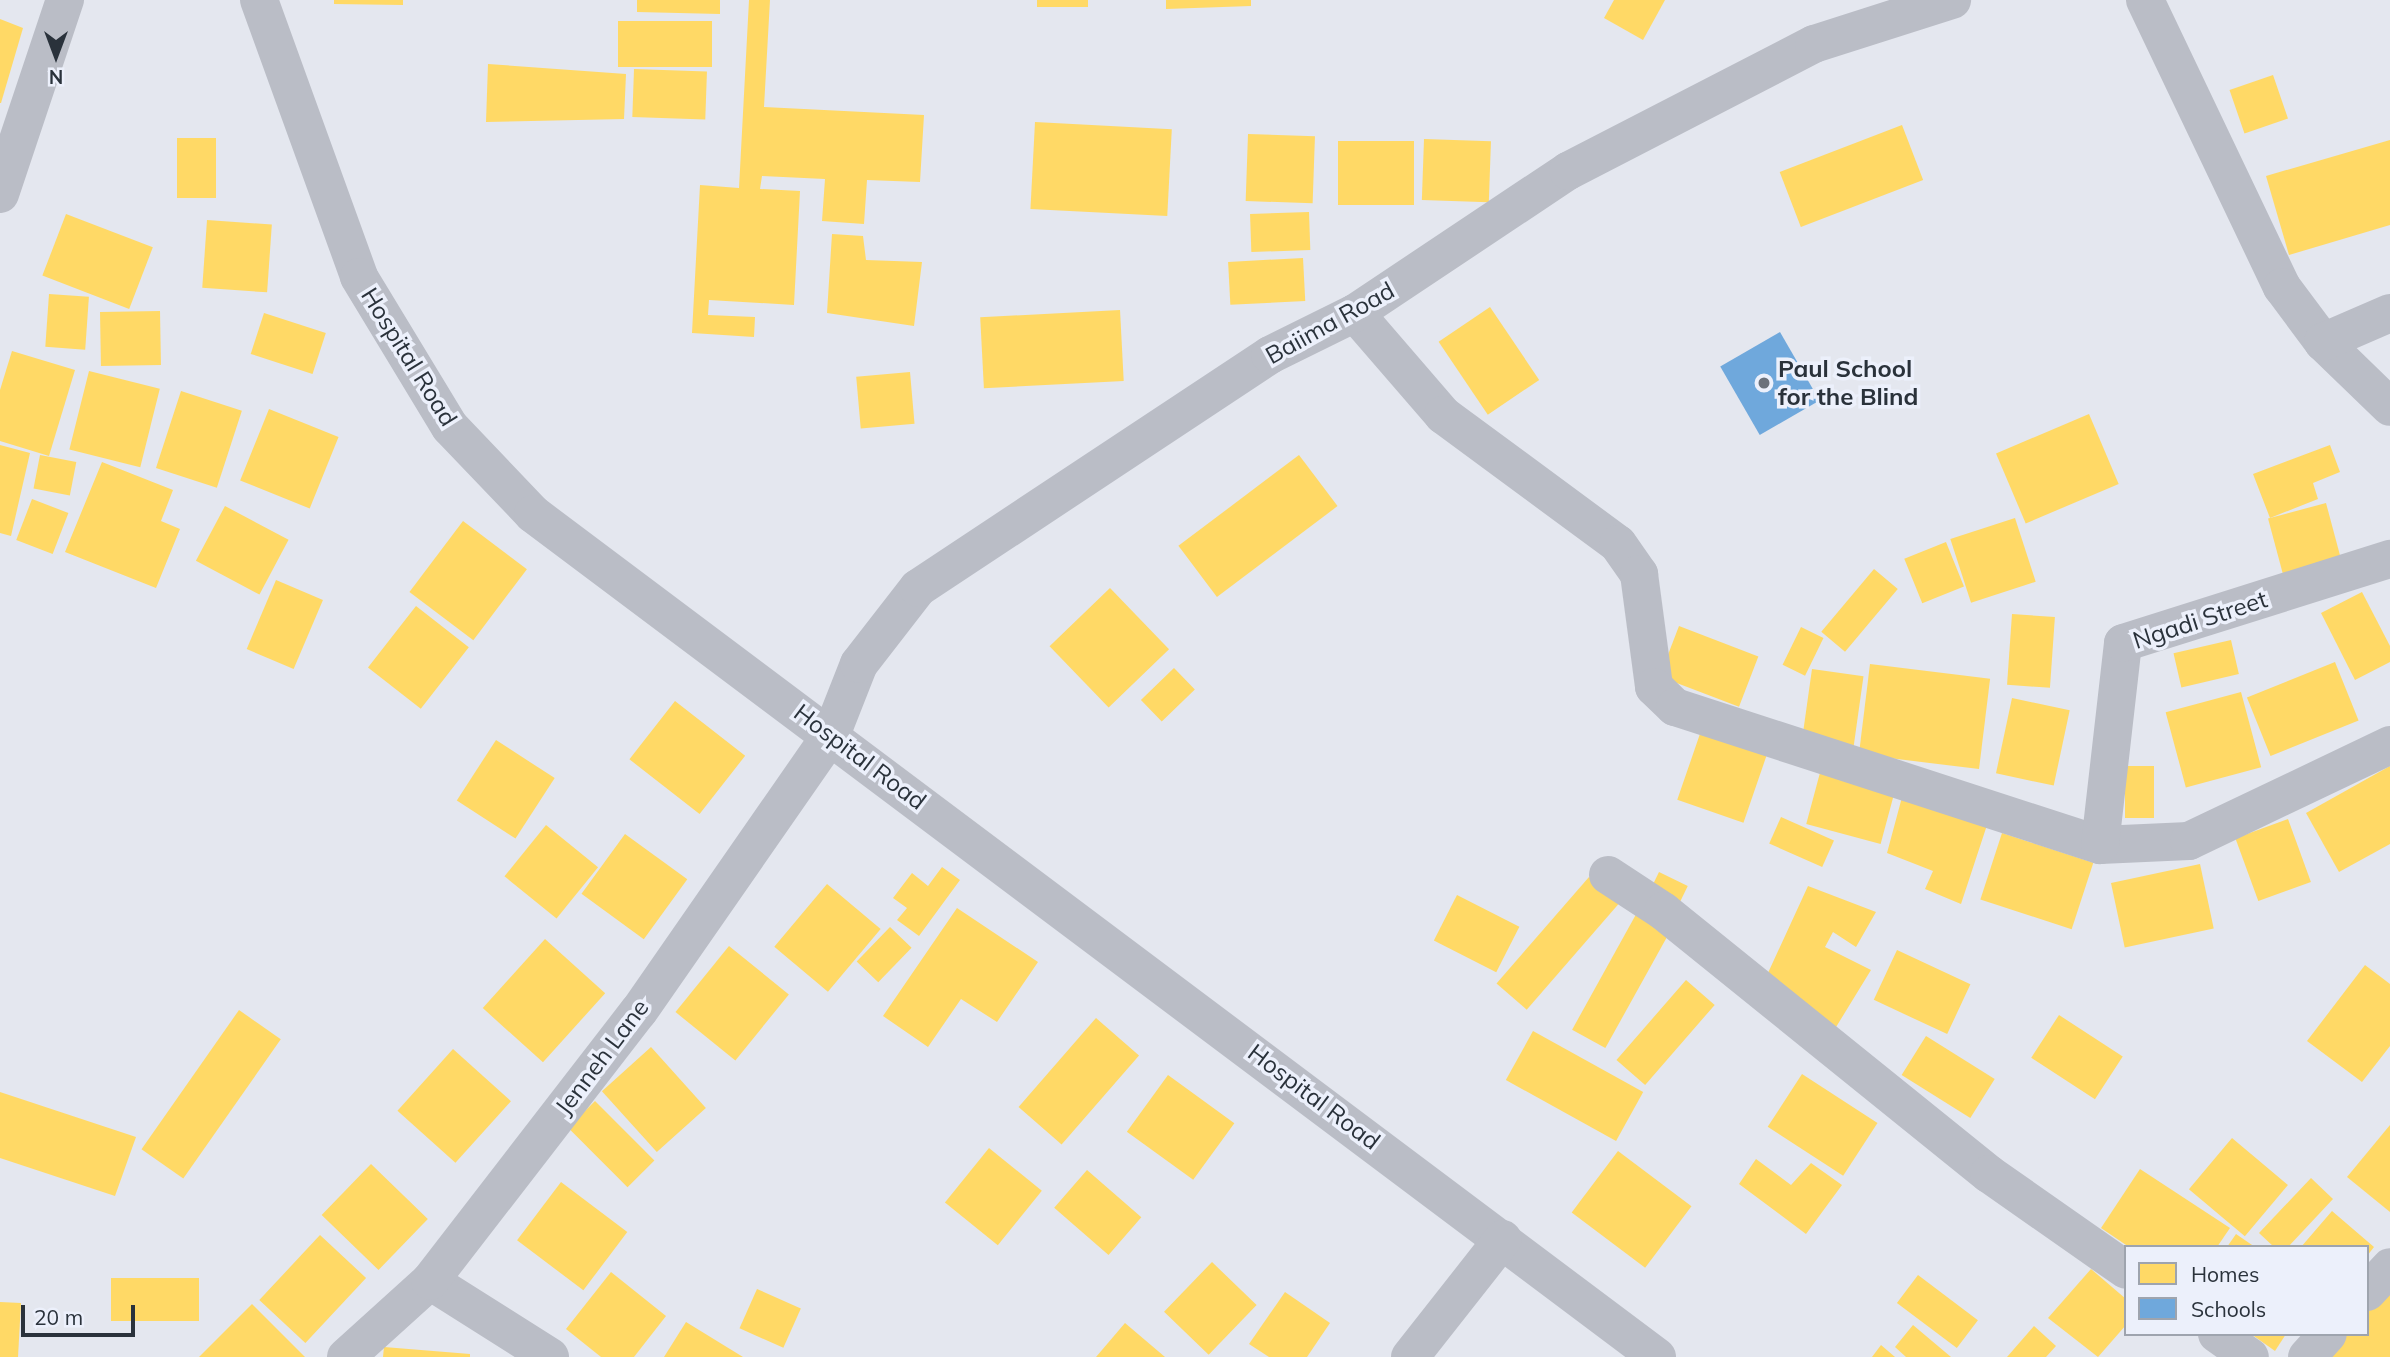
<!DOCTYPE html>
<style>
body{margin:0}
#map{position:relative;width:2390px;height:1357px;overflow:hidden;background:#e4e7ef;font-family:Mulish,sans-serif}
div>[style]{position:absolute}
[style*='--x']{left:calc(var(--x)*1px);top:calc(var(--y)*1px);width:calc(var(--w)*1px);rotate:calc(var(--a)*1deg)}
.homes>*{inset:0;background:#ffd966;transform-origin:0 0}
.schools>*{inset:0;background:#6fa8dc;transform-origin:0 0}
.minor>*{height:38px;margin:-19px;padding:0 19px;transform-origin:19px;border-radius:19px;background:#babdc6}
.dots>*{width:19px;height:19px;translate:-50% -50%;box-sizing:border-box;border:4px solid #ecf0fb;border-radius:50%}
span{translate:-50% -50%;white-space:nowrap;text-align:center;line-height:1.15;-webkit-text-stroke:7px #ecf0fb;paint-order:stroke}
.street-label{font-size:24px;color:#2a323b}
.poi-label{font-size:24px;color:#2a323b;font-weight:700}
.left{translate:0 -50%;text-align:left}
.legend{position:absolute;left:2124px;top:1245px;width:245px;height:91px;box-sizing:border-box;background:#ecf0fb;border:2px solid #9ea4ae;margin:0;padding:9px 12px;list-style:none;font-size:21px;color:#2a323b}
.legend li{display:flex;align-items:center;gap:14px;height:35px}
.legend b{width:35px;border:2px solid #9ea4ae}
.north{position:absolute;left:21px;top:21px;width:70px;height:70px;-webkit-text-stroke:5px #ecf0fb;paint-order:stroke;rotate:180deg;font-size:19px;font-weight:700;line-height:28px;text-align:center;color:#2a323b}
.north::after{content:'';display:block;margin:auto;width:24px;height:32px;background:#2a323b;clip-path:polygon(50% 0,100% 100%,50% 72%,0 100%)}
.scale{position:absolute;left:21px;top:1305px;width:114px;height:32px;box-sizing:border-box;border:4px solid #2a323b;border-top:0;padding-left:9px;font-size:21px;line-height:24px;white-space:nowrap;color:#2a323b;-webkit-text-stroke:5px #ecf0fb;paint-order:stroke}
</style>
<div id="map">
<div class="homes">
<i style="clip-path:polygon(334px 0,403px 0,403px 5px,334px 4px)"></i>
<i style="clip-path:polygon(637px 0,720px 0,720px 14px,637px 12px)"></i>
<i style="clip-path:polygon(749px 0,770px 0,764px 107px,924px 115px,920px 182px,867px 180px,864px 224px,822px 221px,825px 179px,762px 176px,760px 189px,800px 191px,794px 305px,709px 300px,708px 315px,755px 317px,754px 337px,692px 333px,700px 185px,739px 188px)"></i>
<i style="left:1037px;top:0;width:51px;height:7px"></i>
<i style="clip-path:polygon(1166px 0,1251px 0,1251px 6px,1166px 9px)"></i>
<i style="clip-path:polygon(1614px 0,1665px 0,1643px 40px,1604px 18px)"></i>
<i style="clip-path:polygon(0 19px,23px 28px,1px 103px,0 103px)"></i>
<i style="left:618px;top:21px;width:94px;height:46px"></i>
<i style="clip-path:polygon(488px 64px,626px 74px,624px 119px,486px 122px)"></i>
<i style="left:634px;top:69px;width:73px;height:48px;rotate:2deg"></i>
<i style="left:2273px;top:75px;width:46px;height:46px;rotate:71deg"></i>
<i style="left:1035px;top:122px;width:137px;height:87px;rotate:3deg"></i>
<i style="left:1902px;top:125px;width:59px;height:131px;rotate:69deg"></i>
<i style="left:1248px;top:134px;width:67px;height:67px;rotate:2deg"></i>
<i style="left:177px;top:138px;width:39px;height:60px"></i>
<i style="left:1424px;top:139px;width:67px;height:61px;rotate:2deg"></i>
<i style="clip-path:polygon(2390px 140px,2390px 225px,2289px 255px,2266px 176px)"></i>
<i style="left:1338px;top:141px;width:76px;height:64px"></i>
<i style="left:1309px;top:212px;width:38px;height:59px;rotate:88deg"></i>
<i style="left:66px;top:214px;width:93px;height:66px;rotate:21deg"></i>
<i style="left:207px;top:220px;width:65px;height:68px;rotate:4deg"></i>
<i style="clip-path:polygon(832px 234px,863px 236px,866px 260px,922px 262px,914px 326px,827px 313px)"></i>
<i style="left:1303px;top:258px;width:43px;height:75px;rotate:87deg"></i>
<i style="left:49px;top:294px;width:40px;height:53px;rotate:4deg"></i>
<i style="left:1490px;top:307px;width:88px;height:62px;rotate:56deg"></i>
<i style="left:1120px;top:310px;width:71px;height:140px;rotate:87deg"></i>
<i style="left:160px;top:311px;width:54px;height:60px;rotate:89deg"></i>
<i style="left:264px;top:313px;width:65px;height:43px;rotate:18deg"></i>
<i style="clip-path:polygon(12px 351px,75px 370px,49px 456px,0 441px,0 390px)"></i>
<i style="left:89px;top:371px;width:73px;height:81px;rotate:14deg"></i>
<i style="left:910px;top:372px;width:52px;height:54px;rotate:85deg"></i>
<i style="left:181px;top:391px;width:64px;height:81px;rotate:18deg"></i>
<i style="left:269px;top:409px;width:75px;height:77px;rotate:22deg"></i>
<i style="left:2089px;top:414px;width:76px;height:101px;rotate:67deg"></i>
<i style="clip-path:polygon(0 445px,30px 453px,11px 536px,0 533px)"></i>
<i style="clip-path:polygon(2330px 445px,2340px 472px,2313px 483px,2318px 499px,2270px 518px,2253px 474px)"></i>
<i style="left:40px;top:455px;width:37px;height:34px;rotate:11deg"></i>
<i style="left:1299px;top:455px;width:64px;height:151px;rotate:53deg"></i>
<i style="clip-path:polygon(102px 462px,173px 490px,161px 521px,180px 529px,156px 588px,65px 552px)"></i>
<i style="left:32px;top:499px;width:39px;height:44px;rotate:21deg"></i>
<i style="left:2326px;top:503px;width:67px;height:60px;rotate:75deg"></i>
<i style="left:225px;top:506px;width:72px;height:62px;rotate:28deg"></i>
<i style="left:2015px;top:518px;width:67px;height:68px;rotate:72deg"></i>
<i style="left:463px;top:521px;width:80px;height:89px;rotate:37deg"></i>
<i style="left:1946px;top:542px;width:48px;height:45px;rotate:68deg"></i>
<i style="left:1874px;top:569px;width:31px;height:82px;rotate:40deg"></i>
<i style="left:276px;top:580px;width:51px;height:75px;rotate:23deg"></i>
<i style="left:1110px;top:588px;width:85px;height:84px;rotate:46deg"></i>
<i style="clip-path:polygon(2362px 592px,2390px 646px,2390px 662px,2355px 680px,2321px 613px)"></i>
<i style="left:416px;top:606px;width:67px;height:78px;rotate:38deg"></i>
<i style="left:2012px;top:614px;width:43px;height:71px;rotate:4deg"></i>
<i style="left:1679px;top:626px;width:85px;height:54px;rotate:21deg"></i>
<i style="left:1801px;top:627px;width:25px;height:42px;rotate:26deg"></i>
<i style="left:2231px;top:640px;width:35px;height:59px;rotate:77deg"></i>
<i style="left:2335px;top:662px;width:63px;height:95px;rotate:68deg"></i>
<i style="left:1870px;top:664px;width:121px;height:91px;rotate:7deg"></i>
<i style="left:1174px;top:668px;width:30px;height:46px;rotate:46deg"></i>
<i style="left:1812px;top:669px;width:52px;height:72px;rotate:8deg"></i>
<i style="left:2241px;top:692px;width:78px;height:78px;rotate:75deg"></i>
<i style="left:2012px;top:698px;width:59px;height:77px;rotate:12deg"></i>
<i style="left:675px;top:701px;width:89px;height:74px;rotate:38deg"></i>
<i style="left:1702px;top:728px;width:70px;height:76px;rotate:19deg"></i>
<i style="left:496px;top:740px;width:70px;height:72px;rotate:33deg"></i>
<i style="left:2125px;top:766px;width:29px;height:52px"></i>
<i style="clip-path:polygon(2390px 766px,2390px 844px,2339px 872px,2306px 813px)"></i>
<i style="left:1821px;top:769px;width:77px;height:57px;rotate:15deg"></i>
<i style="clip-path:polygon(1905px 786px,1989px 819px,1961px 904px,1925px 889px,1933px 871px,1887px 853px)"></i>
<i style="left:1781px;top:817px;width:58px;height:29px;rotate:24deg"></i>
<i style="left:2288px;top:819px;width:67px;height:56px;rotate:70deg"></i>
<i style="left:546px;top:825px;width:67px;height:66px;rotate:39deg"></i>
<i style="left:2002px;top:833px;width:96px;height:70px;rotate:18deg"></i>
<i style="left:625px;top:834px;width:77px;height:74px;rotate:36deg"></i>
<i style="left:2200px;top:864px;width:66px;height:91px;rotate:78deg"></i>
<i style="clip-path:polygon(942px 867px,960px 880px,919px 936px,897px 920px,907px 908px,893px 898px,912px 873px,928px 886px)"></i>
<i style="left:1659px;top:872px;width:32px;height:20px;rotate:26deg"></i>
<i style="left:1589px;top:877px;width:40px;height:141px;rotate:41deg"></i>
<i style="left:827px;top:884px;width:70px;height:82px;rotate:40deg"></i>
<i style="clip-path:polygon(1808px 886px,1876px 912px,1856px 947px,1833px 932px,1825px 947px,1871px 970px,1833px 1032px,1762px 986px)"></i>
<i style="left:1457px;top:895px;width:70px;height:51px;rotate:27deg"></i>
<i style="clip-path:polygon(957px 908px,1038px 962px,997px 1022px,961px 999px,928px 1047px,883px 1016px)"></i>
<i style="left:1639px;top:909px;width:38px;height:138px;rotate:29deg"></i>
<i style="left:890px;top:927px;width:30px;height:48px;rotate:44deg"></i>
<i style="left:545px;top:939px;width:81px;height:93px;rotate:42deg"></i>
<i style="left:729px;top:946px;width:77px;height:85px;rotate:39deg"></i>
<i style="left:1897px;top:950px;width:81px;height:55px;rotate:25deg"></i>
<i style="clip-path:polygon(2365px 965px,2390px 984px,2390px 1046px,2362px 1082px,2307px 1041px)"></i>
<i style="left:1686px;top:980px;width:38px;height:106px;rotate:41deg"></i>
<i style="left:239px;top:1010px;width:51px;height:170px;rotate:35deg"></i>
<i style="left:2059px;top:1015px;width:76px;height:51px;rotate:33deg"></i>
<i style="left:1096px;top:1018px;width:57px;height:118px;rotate:41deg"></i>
<i style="left:1533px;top:1031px;width:126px;height:56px;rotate:29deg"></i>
<i style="left:1926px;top:1036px;width:81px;height:46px;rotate:32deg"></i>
<i style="left:651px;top:1047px;width:82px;height:66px;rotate:48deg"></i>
<i style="left:453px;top:1049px;width:78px;height:83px;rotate:42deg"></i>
<i style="left:1802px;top:1074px;width:90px;height:63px;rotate:33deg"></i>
<i style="left:1168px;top:1075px;width:82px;height:70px;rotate:36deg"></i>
<i style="clip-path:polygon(0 1092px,136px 1137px,115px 1196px,0 1158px)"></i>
<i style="left:595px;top:1101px;width:84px;height:38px;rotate:45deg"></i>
<i style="clip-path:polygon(2390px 1125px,2390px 1212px,2347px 1177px)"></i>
<i style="left:2232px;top:1138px;width:73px;height:67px;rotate:40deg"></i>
<i style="left:989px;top:1148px;width:68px;height:70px;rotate:39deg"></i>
<i style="left:1618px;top:1151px;width:92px;height:77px;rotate:37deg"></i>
<i style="clip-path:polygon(1756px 1159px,1791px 1185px,1811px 1163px,1842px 1185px,1806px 1234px,1739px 1184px)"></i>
<i style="left:371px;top:1164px;width:79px;height:71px;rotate:44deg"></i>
<i style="clip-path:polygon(2140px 1169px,2230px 1228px,2217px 1247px,2129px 1247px,2101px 1228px)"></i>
<i style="left:1087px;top:1170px;width:72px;height:50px;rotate:41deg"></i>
<i style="clip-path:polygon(2311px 1178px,2333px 1199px,2288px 1247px,2274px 1247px,2259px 1233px)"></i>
<i style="left:561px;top:1182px;width:83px;height:73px;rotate:37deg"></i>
<i style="clip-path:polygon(2332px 1211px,2374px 1247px,2367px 1256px,2367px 1247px,2301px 1247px)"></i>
<i style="clip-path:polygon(2236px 1234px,2255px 1247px,2227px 1247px)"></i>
<i style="left:320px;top:1235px;width:63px;height:89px;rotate:43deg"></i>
<i style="left:1212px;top:1262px;width:62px;height:69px;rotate:44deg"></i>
<i style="clip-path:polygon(2390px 1268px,2390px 1357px,2327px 1357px,2332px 1334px,2367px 1334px,2367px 1294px)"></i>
<i style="clip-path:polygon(2091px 1269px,2126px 1299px,2126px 1325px,2098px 1357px,2048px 1318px)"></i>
<i style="clip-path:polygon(611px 1272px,666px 1316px,634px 1357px,601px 1357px,566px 1329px)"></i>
<i style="left:1918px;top:1275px;width:75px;height:35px;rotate:37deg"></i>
<i style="left:111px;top:1278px;width:88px;height:43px"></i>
<i style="left:757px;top:1289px;width:48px;height:43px;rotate:24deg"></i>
<i style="clip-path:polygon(1285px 1292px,1330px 1323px,1307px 1357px,1269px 1357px,1249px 1344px)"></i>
<i style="clip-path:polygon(0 1302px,21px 1303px,18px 1357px,0 1357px)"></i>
<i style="clip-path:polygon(252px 1304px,305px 1357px,199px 1357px)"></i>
<i style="clip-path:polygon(686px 1322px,743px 1357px,664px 1357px)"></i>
<i style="clip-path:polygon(1125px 1323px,1165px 1357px,1096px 1357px)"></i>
<i style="clip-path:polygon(1913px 1325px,1951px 1357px,1906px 1357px,1895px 1347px)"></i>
<i style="clip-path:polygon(2034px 1326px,2056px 1346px,2046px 1357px,2007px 1357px)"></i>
<i style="clip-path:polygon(2251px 1334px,2286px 1334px,2275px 1351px)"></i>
<i style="clip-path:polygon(1881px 1345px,1895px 1357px,1872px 1357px)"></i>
<i style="clip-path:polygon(384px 1347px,470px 1354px,470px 1357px,383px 1357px)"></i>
</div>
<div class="schools">
<i style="left:1780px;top:332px;width:79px;height:69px;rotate:60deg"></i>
</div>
<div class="minor">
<i style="--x:259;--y:0;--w:294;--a:70.1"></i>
<i style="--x:359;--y:277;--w:175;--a:58.8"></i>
<i style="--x:450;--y:427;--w:120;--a:46.3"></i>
<i style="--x:533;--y:514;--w:1405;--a:36.87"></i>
<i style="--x:2145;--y:0;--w:318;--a:64.5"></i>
<i style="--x:2282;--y:287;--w:69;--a:53.3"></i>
<i style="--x:2323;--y:342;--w:93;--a:44.1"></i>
<i style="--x:0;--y:194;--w:205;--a:-71.5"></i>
<i style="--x:1355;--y:313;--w:135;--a:49.2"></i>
<i style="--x:1443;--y:415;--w:217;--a:36.4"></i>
<i style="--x:1618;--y:544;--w:37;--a:55"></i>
<i style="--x:1639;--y:574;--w:114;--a:82.4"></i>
<i style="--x:1654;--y:687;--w:29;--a:44"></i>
<i style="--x:1675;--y:707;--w:447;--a:18"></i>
<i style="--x:2100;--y:845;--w:89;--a:-2.6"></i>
<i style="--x:2189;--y:841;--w:223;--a:-25.5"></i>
<i style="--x:2323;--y:342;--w:73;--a:-23.4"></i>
<i style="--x:2100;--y:845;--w:203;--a:-83.5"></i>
<i style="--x:2123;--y:643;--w:280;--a:-17.5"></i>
<i style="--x:1608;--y:875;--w:66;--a:33.2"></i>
<i style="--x:1663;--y:911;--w:419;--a:38.9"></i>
<i style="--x:1989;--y:1174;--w:167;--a:35"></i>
<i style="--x:430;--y:1281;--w:142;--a:32.3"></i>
<i style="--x:2367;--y:1292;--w:34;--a:-47"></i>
<i style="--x:2217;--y:1334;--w:40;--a:34.9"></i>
<i style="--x:346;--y:1357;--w:113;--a:-42.1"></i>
<i style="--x:430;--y:1281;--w:341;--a:-52.3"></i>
<i style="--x:639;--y:1011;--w:336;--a:-55.2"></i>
<i style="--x:831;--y:735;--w:76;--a:-68.5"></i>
<i style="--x:859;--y:664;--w:96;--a:-52.2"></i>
<i style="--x:918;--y:588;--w:422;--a:-33.5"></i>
<i style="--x:1270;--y:355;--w:95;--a:-26.3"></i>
<i style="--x:1355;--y:313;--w:256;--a:-33.7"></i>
<i style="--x:1568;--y:171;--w:277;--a:-27.3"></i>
<i style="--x:1814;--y:44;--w:145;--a:-17.7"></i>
<i style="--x:1410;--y:1357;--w:150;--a:-51.8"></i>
<i style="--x:2307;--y:1357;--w:31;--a:-48"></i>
</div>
<div class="dots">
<i style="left:1764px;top:383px;background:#6b717a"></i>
</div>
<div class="street-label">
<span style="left:1330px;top:323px;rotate:-29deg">Baiima Road</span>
<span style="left:409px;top:357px;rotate:58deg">Hospital Road</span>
<span style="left:2200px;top:620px;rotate:-18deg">Ngadi Street</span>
<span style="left:860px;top:757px;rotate:37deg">Hospital Road</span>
<span style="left:602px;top:1057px;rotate:-53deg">Jenneh Lane</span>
<span style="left:1314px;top:1097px;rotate:37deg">Hospital Road</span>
</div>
<div class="poi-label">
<span class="left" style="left:1778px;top:383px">Paul School<br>for the Blind</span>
</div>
<ul class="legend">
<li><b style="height:19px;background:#ffd966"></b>Homes</li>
<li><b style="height:19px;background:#6fa8dc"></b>Schools</li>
</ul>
<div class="north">N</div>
<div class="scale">20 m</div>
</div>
